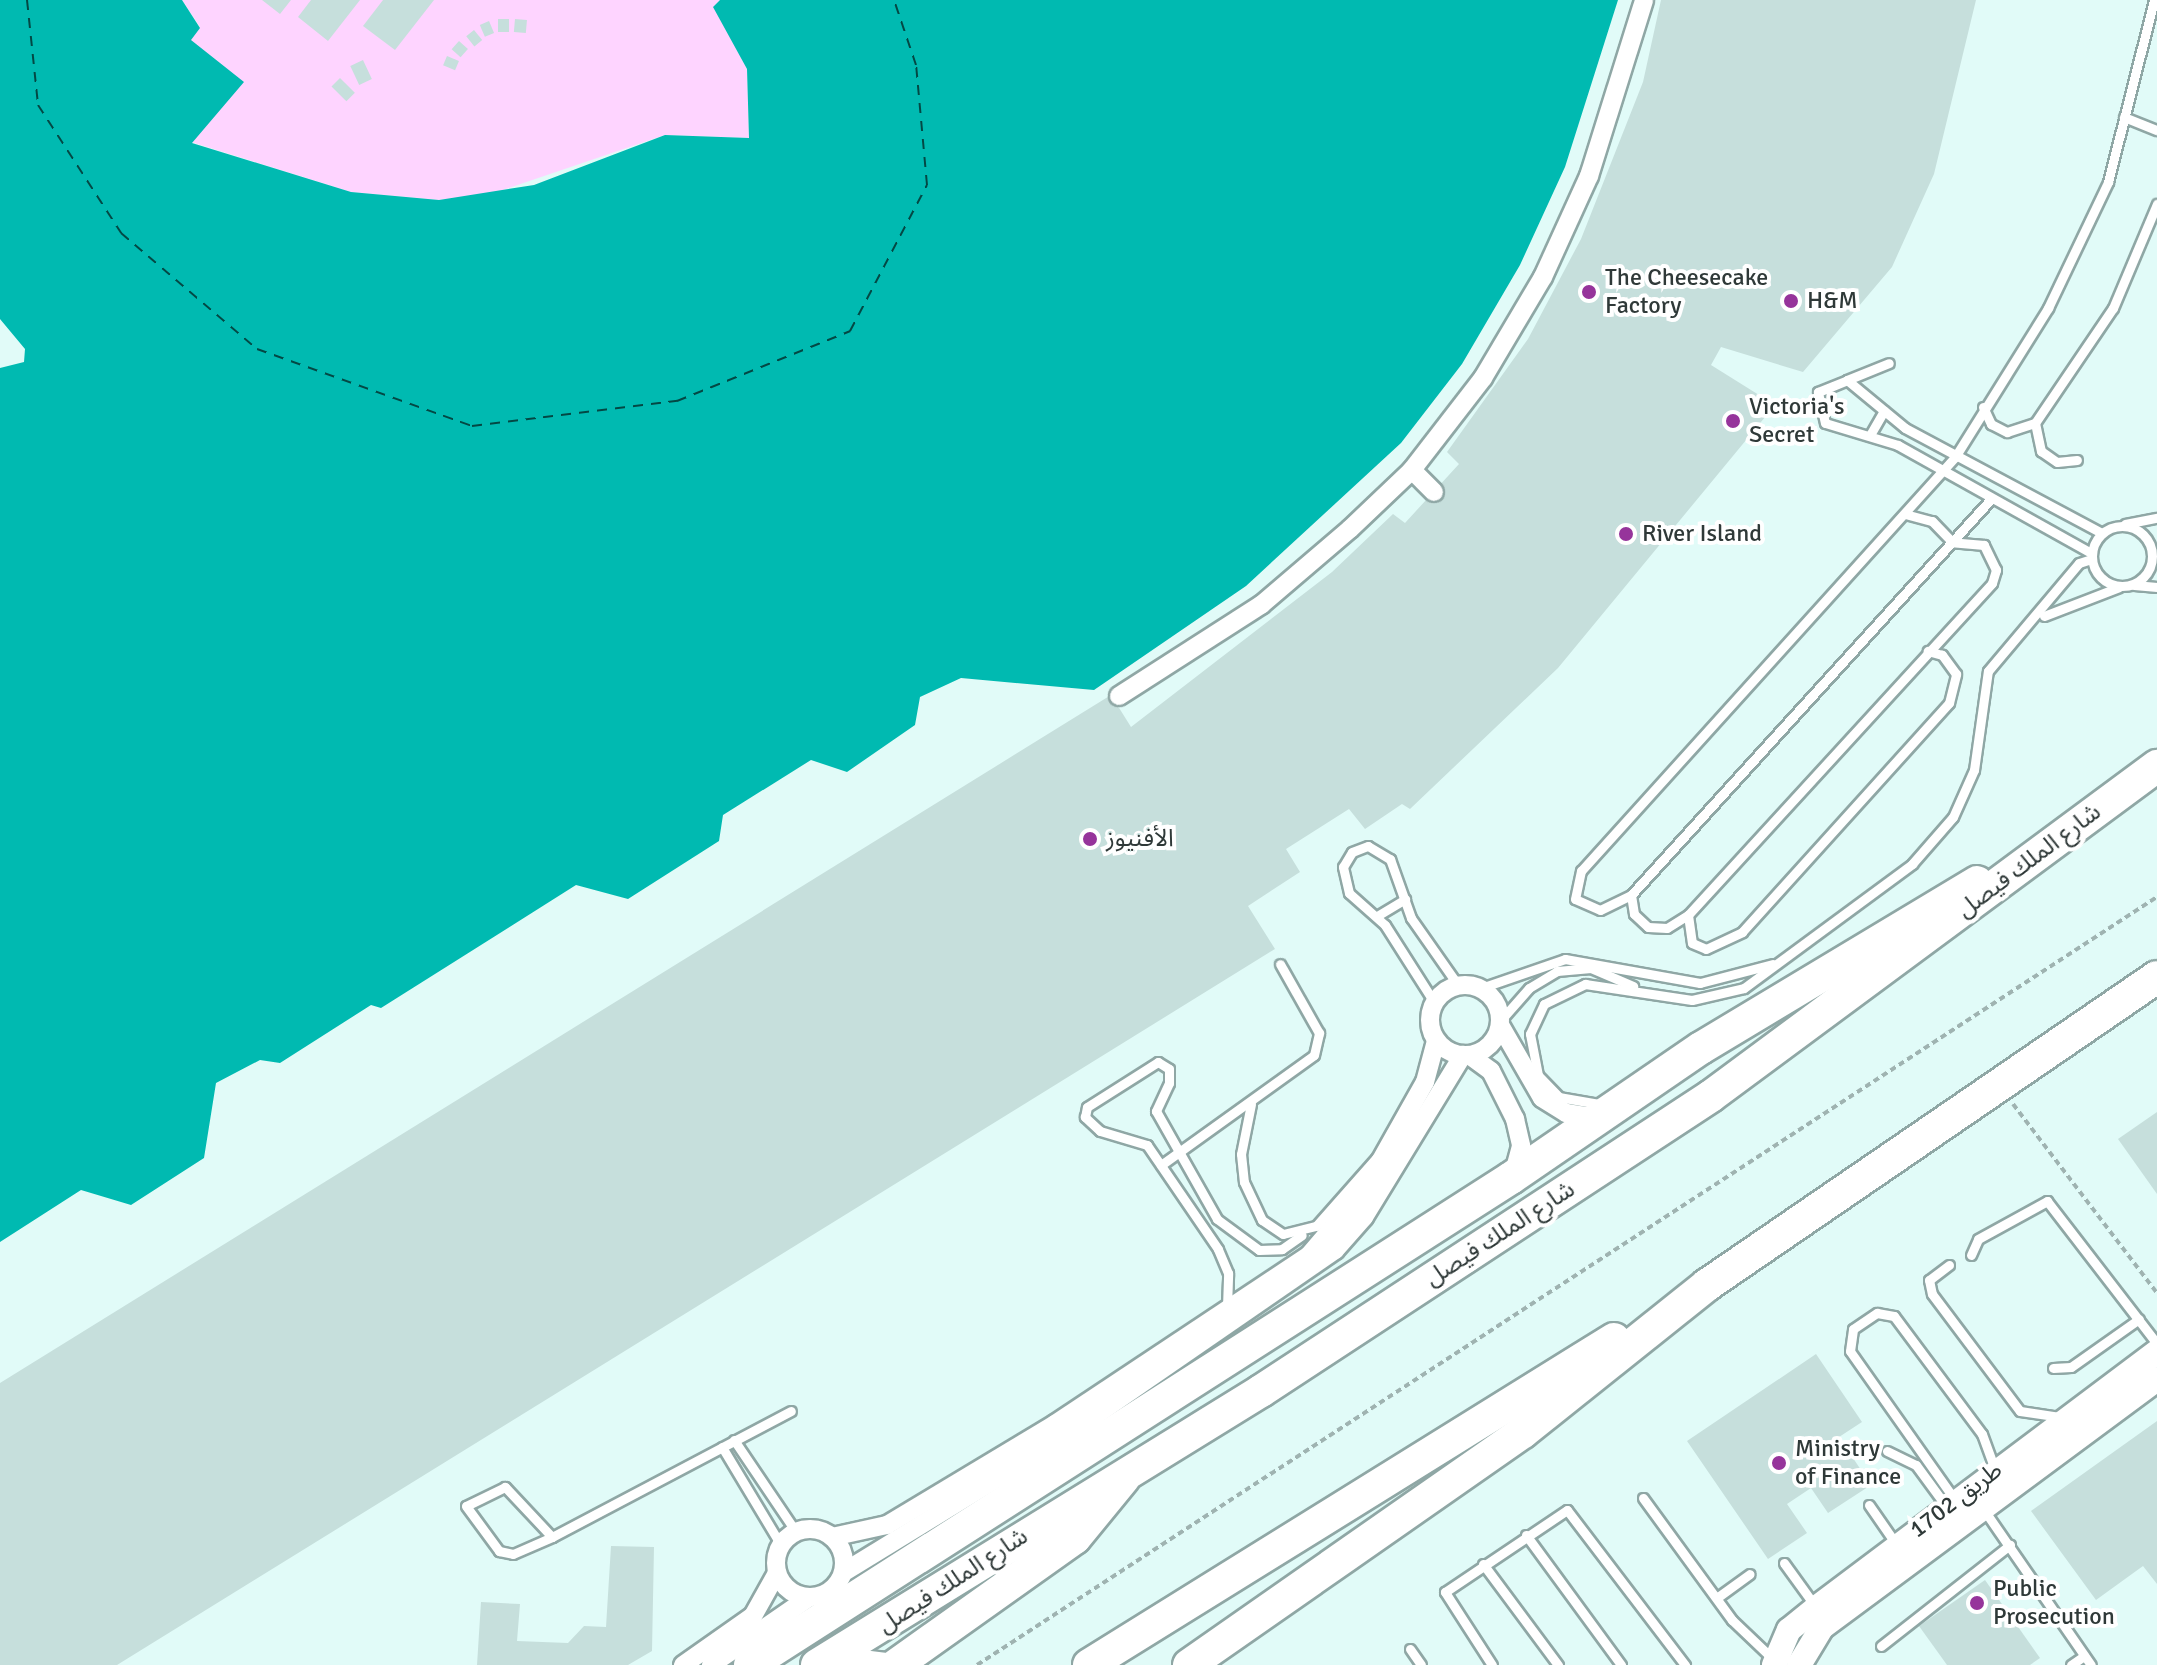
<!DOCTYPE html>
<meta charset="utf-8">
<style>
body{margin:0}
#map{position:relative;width:2157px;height:1665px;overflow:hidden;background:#e1fbf8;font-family:Signika,"Noto Sans Arabic",sans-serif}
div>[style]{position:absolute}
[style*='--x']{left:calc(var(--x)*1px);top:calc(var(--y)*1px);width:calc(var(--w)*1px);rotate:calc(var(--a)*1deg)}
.green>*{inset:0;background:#fed4ff}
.water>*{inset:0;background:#00bab1}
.ferry>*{height:2px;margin-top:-1px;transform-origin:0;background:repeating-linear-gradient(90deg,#034844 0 10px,transparent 0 18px)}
.building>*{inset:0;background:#c6dfdc;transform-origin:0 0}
.path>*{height:4px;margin-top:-2px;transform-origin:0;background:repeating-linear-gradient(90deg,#9fb3b1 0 6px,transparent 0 10px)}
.roads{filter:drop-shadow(2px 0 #8fa7a5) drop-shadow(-2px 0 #8fa7a5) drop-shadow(0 2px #8fa7a5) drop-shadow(0 -2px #8fa7a5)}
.lane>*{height:9px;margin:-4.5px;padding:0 4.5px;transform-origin:4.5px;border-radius:4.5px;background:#fff}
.lane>.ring{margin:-4.5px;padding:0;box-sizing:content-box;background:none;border:9px solid #fff;border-radius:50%}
.street>*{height:18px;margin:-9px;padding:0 9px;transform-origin:9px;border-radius:9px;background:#fff}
.street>.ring{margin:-9px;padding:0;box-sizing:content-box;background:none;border:18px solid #fff;border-radius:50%}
.secondary>*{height:24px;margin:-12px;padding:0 12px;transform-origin:12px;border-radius:12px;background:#fff}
.highway>*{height:32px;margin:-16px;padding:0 16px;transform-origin:16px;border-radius:16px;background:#fff}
.dots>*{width:22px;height:22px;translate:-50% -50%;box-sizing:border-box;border:4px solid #fff;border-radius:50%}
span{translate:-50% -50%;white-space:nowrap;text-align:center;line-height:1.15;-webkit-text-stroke:8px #fff;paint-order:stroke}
.poi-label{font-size:24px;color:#2f3938}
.left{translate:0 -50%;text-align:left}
.street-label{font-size:24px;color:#2f3938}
</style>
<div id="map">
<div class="green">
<i style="clip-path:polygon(182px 0,720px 0,714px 7px,747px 69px,749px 138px,665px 135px,491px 194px,439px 200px,351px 192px,191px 142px,190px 40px,200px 27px)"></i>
</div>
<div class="water">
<i style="clip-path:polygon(0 0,182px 0,200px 28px,191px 40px,244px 82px,192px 143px,351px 192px,439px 200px,534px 185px,665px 135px,749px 138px,747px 69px,713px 7px,720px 0,1618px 0,1565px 167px,1520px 265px,1462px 364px,1401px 443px,1246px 586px,1094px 690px,961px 678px,920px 697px,915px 725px,847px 772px,811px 760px,723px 815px,719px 841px,628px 899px,576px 885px,381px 1008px,371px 1005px,280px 1063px,260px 1060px,216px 1083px,204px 1158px,131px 1205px,81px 1190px,0 1242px,0 368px,24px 362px,25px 349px,0 319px)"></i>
</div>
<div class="ferry">
<i style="--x:27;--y:0;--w:106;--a:84"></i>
<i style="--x:38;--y:105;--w:153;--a:57"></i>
<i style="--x:121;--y:233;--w:179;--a:40.5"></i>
<i style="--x:257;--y:349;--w:228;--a:19.7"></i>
<i style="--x:472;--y:426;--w:207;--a:-7"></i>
<i style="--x:677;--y:401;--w:187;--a:-22"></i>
<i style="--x:850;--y:331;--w:165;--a:-62.2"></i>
<i style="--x:927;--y:185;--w:121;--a:-95.2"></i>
<i style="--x:916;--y:65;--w:69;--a:-108.7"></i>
</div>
<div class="building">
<i style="clip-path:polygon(262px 0,291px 0,280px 14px)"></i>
<i style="clip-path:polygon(311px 0,360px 0,328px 41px,298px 17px)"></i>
<i style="clip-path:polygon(383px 0,434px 0,395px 50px,363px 26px)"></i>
<i style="clip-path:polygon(1661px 0,1976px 0,1934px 174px,1892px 267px,1803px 372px,1721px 347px,1711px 365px,1775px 405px,1558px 668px,1410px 809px,1402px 804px,1365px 829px,1349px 809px,1286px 849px,1300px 872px,1248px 906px,1275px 949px,117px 1665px,0 1665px,0 1383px,1111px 695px,1131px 727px,1332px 572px,1393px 514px,1405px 523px,1459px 464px,1447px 452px,1528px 339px,1581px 239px,1643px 82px)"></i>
<i style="left:498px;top:19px;width:11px;height:13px"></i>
<i style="left:515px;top:19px;width:12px;height:13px;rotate:5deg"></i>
<i style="left:489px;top:21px;width:13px;height:10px;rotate:67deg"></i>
<i style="left:474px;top:30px;width:13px;height:10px;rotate:51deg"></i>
<i style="left:459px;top:41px;width:12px;height:11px;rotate:42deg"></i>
<i style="left:447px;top:56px;width:13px;height:10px;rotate:23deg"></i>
<i style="left:363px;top:60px;width:21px;height:14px;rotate:65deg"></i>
<i style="left:340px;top:78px;width:21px;height:12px;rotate:45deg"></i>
<i style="clip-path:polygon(2157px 1112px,2157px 1194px,2118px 1139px)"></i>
<i style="clip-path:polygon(1816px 1354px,1862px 1422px,1839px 1437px,1871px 1485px,1828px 1513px,1811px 1488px,1787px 1504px,1807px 1533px,1768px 1559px,1687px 1441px)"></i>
<i style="clip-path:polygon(2157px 1421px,2157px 1584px,2143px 1566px,2096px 1600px,2031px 1511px)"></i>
<i style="clip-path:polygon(611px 1546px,654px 1547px,652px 1651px,628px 1665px,477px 1665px,481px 1602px,520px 1604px,517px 1641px,568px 1643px,584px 1626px,606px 1627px)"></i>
<i style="clip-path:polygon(1985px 1580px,2040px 1658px,2030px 1665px,1947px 1665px,1919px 1626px)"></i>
</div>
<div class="path">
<i style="--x:2013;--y:1104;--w:238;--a:52.7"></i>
<i style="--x:977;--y:1665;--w:1408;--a:-33.06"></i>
</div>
<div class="roads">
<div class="lane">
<i style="--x:2124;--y:117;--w:35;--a:22"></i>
<i style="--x:1847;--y:380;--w:45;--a:-22"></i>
<i style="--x:1983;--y:407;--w:19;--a:65"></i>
<i style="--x:1991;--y:424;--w:18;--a:27"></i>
<i style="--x:2007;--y:432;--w:29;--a:-18"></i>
<i style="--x:2035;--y:423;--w:139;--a:-55.9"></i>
<i style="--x:2113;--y:308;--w:113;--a:-67.1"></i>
<i style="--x:2035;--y:423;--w:29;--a:78"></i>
<i style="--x:2041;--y:451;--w:19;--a:35"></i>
<i style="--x:2057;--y:462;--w:20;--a:-6"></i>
<i style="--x:1870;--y:435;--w:28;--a:-60"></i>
<i style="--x:1991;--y:499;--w:535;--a:132.27"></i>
<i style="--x:1631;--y:895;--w:34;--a:154"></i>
<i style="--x:1600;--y:910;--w:27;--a:-156"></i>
<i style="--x:1575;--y:899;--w:29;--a:-78"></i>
<i style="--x:1581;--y:871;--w:558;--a:-47.91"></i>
<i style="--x:1955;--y:457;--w:176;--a:-58"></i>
<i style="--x:2048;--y:308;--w:140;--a:-64.5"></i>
<i style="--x:2108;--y:182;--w:188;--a:-75.8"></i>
<i style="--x:1905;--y:514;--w:28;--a:15"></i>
<i style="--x:1932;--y:521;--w:29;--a:46"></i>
<i style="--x:2125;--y:524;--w:33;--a:-11"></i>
<i class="ring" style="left:2092px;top:526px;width:51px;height:51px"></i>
<i style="--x:2091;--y:553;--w:221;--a:-150.8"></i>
<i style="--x:1898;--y:445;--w:76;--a:-163.2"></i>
<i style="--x:1825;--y:423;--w:32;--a:-103"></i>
<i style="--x:1818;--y:392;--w:31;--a:-22"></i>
<i style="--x:1847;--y:380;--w:75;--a:39.6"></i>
<i style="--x:1905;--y:428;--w:223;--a:28.1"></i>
<i style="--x:2134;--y:585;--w:23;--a:5"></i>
<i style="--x:2044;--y:616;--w:80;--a:-21.1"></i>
<i style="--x:1631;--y:895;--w:19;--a:81"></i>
<i style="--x:1634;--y:914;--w:19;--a:43"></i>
<i style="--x:1648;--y:927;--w:19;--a:3"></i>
<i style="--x:1667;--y:928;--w:25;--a:-32"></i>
<i style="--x:1688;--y:915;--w:450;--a:-47.5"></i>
<i style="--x:1992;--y:583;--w:14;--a:-73"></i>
<i style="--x:1996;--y:570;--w:28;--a:-116"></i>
<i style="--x:1984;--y:545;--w:32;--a:-175"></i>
<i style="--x:1688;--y:915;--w:28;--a:82"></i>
<i style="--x:1692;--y:943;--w:15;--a:23"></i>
<i style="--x:1706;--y:949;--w:40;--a:-25"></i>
<i style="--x:1742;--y:932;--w:309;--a:-47.9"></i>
<i style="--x:1949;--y:703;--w:30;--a:-76"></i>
<i style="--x:1956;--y:674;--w:24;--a:-126"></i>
<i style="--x:1942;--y:655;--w:15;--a:-164"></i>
<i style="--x:1377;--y:916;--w:33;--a:-31"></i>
<i style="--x:1481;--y:988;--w:89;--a:-19"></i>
<i style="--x:1565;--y:959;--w:137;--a:10.1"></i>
<i style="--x:1700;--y:983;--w:75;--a:-14.6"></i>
<i style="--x:1434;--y:1002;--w:91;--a:-122.5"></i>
<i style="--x:1385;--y:925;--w:48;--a:-138.4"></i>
<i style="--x:1349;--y:893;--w:27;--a:-103"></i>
<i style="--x:1343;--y:867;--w:17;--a:-59"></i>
<i style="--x:1352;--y:852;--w:17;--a:-21"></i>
<i style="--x:1368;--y:846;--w:26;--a:31"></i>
<i style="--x:1390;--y:859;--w:63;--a:70.4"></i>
<i style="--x:1411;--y:918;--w:82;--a:55"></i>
<i style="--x:1500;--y:1021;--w:44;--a:-48.7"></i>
<i style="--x:1529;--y:988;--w:33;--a:-31"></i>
<i style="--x:1557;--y:971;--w:34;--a:-5"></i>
<i style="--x:1591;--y:968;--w:46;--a:23.2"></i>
<i style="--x:1251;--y:1104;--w:51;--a:101.3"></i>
<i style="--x:1241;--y:1154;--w:28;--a:84"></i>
<i style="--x:1244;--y:1182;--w:42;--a:64.7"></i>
<i style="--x:1262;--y:1220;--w:25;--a:34"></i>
<i style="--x:1283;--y:1234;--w:34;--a:-14"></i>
<i style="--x:1316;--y:1226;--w:92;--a:-48.5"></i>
<i style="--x:1599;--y:1104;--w:41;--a:-170.1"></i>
<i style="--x:1559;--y:1097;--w:30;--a:-134"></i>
<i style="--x:1538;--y:1075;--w:42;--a:-101"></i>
<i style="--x:1530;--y:1034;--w:33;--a:-65"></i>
<i style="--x:1544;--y:1004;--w:46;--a:-26"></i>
<i style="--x:1585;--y:984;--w:108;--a:8.5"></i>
<i style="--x:1692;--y:1000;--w:53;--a:-13"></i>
<i style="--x:1744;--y:988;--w:209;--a:-36.4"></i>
<i style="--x:1912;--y:864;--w:62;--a:-48.9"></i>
<i style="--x:1953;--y:817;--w:51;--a:-65.9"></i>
<i style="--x:1974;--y:770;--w:100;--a:-82"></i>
<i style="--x:1988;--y:671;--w:141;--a:-49.9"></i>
<i style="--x:2079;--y:563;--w:13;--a:-18"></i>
<i style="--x:1161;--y:1165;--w:188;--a:-35.7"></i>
<i style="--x:1314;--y:1055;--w:23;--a:-77"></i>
<i style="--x:1319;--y:1033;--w:79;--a:-119.5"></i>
<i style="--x:1971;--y:1255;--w:17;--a:-66"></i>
<i style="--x:1978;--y:1239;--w:79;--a:-28.8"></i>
<i style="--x:2047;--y:1201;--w:180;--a:52.4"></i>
<i style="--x:1949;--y:1265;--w:25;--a:143"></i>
<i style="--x:1929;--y:1280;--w:14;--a:78"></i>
<i style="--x:1932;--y:1294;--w:146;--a:53.1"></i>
<i style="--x:2020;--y:1411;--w:40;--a:8.5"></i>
<i style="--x:1227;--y:1307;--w:34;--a:-88"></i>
<i style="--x:1228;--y:1273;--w:26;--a:-113"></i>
<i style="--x:1218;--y:1249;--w:126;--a:-124.3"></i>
<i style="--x:1147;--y:1145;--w:49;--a:-163.4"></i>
<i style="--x:1100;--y:1131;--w:21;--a:-137"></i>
<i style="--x:1085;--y:1117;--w:10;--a:-79"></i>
<i style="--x:1087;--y:1107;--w:84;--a:-32.4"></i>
<i style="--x:1158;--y:1062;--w:13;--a:32"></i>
<i style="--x:1169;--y:1069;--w:14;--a:90"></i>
<i style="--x:1169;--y:1083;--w:31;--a:115"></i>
<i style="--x:1156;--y:1111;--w:124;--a:60.5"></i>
<i style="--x:1217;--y:1219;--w:52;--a:36.4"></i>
<i style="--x:1259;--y:1250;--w:23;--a:-2"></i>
<i style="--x:1282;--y:1249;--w:24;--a:-35"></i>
<i style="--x:2053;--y:1368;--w:18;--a:-3"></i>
<i style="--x:2071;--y:1367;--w:83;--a:-35.2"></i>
<i style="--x:734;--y:1440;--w:111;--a:56"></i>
<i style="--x:722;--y:1447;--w:114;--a:59"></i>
<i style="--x:1887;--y:1451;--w:32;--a:26"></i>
<i style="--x:1916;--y:1465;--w:51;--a:53.8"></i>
<i style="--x:1643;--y:1498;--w:151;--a:53.9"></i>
<i style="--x:1732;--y:1620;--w:58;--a:43.6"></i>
<i style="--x:1955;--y:1500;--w:182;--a:-125.2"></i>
<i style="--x:1850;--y:1351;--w:22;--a:-82"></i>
<i style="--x:1853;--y:1329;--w:29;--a:-34"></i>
<i style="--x:1877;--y:1313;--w:17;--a:10"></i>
<i style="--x:1894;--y:1316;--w:147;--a:53.3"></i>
<i style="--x:1982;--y:1434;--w:37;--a:70"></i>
<i style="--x:1869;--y:1505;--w:47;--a:55.3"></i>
<i style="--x:1984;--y:1510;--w:188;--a:55.4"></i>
<i style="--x:1526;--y:1535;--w:161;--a:53.8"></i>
<i style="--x:552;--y:1537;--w:69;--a:-133.2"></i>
<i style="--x:505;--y:1487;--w:43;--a:154"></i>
<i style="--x:466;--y:1506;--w:56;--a:53.7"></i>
<i style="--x:499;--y:1551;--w:14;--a:12"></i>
<i style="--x:513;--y:1554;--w:43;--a:-23.6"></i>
<i style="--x:552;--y:1537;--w:270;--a:-27.8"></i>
<i style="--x:1784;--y:1563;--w:53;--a:54.2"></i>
<i style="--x:1483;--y:1564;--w:126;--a:53.4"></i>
<i style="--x:1718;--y:1597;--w:39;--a:-36"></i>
<i style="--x:1881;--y:1646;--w:164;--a:-38.1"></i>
<i style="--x:1410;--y:1649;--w:19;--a:55"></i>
<i style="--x:1492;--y:1665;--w:87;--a:-122.8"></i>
<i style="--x:1445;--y:1592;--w:147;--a:-33.9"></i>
<i style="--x:1567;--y:1510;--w:195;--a:52.7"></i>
<i style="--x:2071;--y:1665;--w:16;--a:-35"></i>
</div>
<div class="street">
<i style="--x:1412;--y:470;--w:31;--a:45"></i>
<i style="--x:1119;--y:696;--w:169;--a:-32.7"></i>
<i style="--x:1261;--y:605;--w:117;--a:-40.5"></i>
<i style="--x:1350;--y:529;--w:86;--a:-43.6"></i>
<i style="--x:1412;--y:470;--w:116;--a:-52.3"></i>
<i style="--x:1483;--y:378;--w:117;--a:-59.3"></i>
<i style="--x:1543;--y:277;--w:111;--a:-65.5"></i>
<i style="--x:1589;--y:176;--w:184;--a:-72.6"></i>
<i class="ring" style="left:1430px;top:985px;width:52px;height:52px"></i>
<i style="--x:1500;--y:1025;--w:84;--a:60.1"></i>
<i style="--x:1542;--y:1098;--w:28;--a:32"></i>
<i style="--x:1566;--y:1113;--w:30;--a:9"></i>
<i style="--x:1469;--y:1055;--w:27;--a:36"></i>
<i style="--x:1491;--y:1071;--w:54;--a:63.4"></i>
<i style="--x:1515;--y:1119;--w:28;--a:77"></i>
<i style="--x:1521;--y:1146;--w:28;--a:105"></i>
<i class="ring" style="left:776px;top:1529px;width:50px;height:50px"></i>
<i style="--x:832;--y:1537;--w:56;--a:-12.3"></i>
<i style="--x:887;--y:1525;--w:196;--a:-31"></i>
<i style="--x:1055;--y:1424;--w:305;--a:-33.6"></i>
<i style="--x:1309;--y:1255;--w:83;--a:-49.4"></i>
<i style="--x:1363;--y:1192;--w:126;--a:-60.6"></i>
<i style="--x:1425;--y:1082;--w:42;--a:-75"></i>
<i style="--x:844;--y:1572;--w:258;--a:-31.5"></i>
<i style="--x:1064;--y:1437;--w:329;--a:-34.6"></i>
<i style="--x:1335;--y:1250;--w:44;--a:-48.7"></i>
<i style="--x:1364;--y:1217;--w:190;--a:-58.6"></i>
<i style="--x:683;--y:1665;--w:85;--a:-35"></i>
<i style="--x:753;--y:1616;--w:49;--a:-60.8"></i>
<i style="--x:711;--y:1665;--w:118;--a:-34.6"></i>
</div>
<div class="secondary">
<i style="--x:830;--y:1658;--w:56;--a:7.1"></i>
<i style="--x:1774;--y:1665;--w:38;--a:-67"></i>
<i style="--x:1789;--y:1630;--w:35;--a:-39"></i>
<i style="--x:1816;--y:1608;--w:426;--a:-36.9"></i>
<i style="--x:1799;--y:1665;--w:44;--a:-58.8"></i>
<i style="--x:1822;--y:1627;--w:417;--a:-36.5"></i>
</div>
<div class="highway">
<i style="--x:750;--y:1665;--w:903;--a:-32.62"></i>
<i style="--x:1511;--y:1178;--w:230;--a:-34.4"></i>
<i style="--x:1701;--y:1048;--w:322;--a:-31"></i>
<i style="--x:817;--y:1665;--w:522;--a:-31.68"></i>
<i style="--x:1261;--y:1391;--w:538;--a:-33.25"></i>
<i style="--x:1711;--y:1096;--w:555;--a:-36.5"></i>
<i style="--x:896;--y:1665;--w:219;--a:-35.4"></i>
<i style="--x:1075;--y:1538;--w:77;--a:-50.8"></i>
<i style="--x:1089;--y:1665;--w:618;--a:-31.84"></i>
<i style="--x:1189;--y:1665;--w:407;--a:-34.9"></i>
<i style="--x:1523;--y:1432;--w:236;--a:-38.6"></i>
<i style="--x:1707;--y:1285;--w:545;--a:-34.39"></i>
</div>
</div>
<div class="dots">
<i style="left:1589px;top:292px;background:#96349b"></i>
<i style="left:1791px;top:301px;background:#96349b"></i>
<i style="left:1733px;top:421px;background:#96349b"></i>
<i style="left:1626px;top:534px;background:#96349b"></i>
<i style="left:1090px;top:839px;background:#96349b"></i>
<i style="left:1779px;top:1463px;background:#96349b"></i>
<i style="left:1977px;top:1603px;background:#96349b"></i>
</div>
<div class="poi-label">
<span class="left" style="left:1605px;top:292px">The Cheesecake<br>Factory</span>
<span class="left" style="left:1807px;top:301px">H&amp;M</span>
<span class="left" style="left:1749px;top:421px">Victoria's<br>Secret</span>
<span class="left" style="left:1642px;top:534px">River Island</span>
<span class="left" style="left:1106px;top:839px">الأفنيوز</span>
<span class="left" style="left:1795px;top:1463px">Ministry<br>of Finance</span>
<span class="left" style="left:1993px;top:1603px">Public<br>Prosecution</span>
</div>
<div class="street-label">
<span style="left:2029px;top:861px;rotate:-37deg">شارع الملك فيصل</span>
<span style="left:1500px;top:1234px;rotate:-33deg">شارع الملك فيصل</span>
<span style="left:1956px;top:1500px;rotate:-37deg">طريق 1702</span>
<span style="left:953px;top:1581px;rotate:-33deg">شارع الملك فيصل</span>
</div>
</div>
